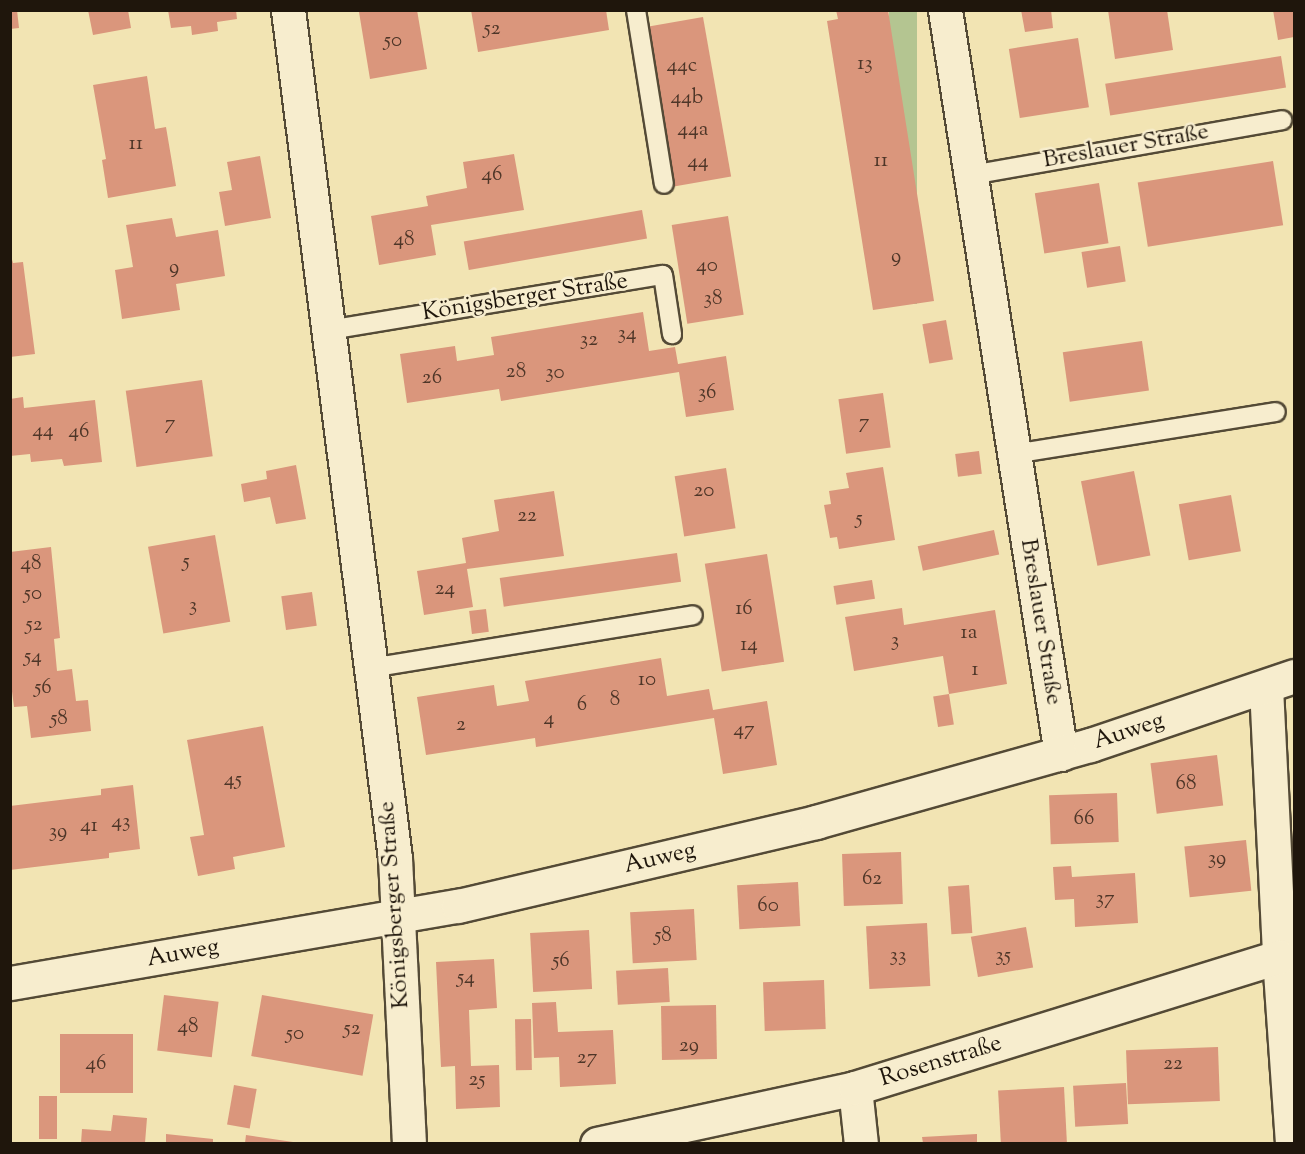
<!DOCTYPE html>
<meta charset="utf-8">
<style>
body{margin:0}
#map{position:relative;width:1305px;height:1154px;overflow:hidden;background:#f2e4b3;font-family:"Sorts Mill Goudy",serif}
div>[style]{position:absolute}
[style*='--x']{left:calc(var(--x)*1px);top:calc(var(--y)*1px);width:calc(var(--w)*1px);rotate:calc(var(--a)*1deg)}
.green>*{inset:0;background:#b4c591;transform-origin:0 0}
.building>*{inset:0;background:#da967c;transform-origin:0 0}
.roads{filter:drop-shadow(2px 0 #544a36) drop-shadow(-2px 0 #544a36) drop-shadow(0 2px #544a36) drop-shadow(0 -2px #544a36)}
.service>*{height:18px;margin:-9px;padding:0 9px;transform-origin:9px;border-radius:9px;background:#f7edce}
.minor>*{height:33px;margin:-16.5px;padding:0 16.5px;transform-origin:16.5px;border-radius:16.5px;background:#f7edce}
span{translate:-50% -50%;white-space:nowrap;text-align:center;line-height:1.15;-webkit-text-stroke:5px #f7edce;paint-order:stroke}
.number-label{font-size:21px;color:#4e3628}
.number-label span{-webkit-text-stroke-width:0}
.street-label{font-size:24px;color:#1f160c}
.frame{position:absolute;inset:0;border:12px solid #1f160c;pointer-events:none}
</style>
<div id="map">
<div class="green">
<i style="left:889px;top:11px;width:28px;height:293px"></i>
</div>
<div class="building">
<i style="clip-path:polygon(10px 10px,17px 10px,19px 28px,10px 29px)"></i>
<i style="clip-path:polygon(88px 10px,128px 10px,131px 28px,93px 35px)"></i>
<i style="clip-path:polygon(168px 10px,236px 10px,237px 19px,217px 22px,218px 31px,192px 35px,191px 26px,171px 28px)"></i>
<i style="clip-path:polygon(367px 10px,417px 10px,427px 69px,370px 79px,359px 12px)"></i>
<i style="clip-path:polygon(471px 10px,606px 10px,609px 30px,478px 52px)"></i>
<i style="clip-path:polygon(836px 10px,888px 10px,934px 301px,873px 310px,827px 21px,838px 19px)"></i>
<i style="clip-path:polygon(1021px 10px,1051px 10px,1053px 28px,1025px 32px)"></i>
<i style="clip-path:polygon(1108px 10px,1167px 10px,1173px 50px,1115px 59px)"></i>
<i style="clip-path:polygon(1273px 10px,1294px 10px,1294px 37px,1278px 40px)"></i>
<i style="left:703px;top:17px;width:162px;height:58px;rotate:80deg"></i>
<i style="left:1078px;top:38px;width:70px;height:70px;rotate:81deg"></i>
<i style="left:1281px;top:56px;width:32px;height:178px;rotate:81deg"></i>
<i style="clip-path:polygon(147px 76px,155px 129px,166px 127px,176px 186px,108px 198px,102px 160px,106px 159px,93px 85px)"></i>
<i style="clip-path:polygon(514px 154px,524px 210px,431px 225px,436px 255px,379px 265px,371px 216px,428px 206px,426px 196px,467px 188px,463px 162px)"></i>
<i style="clip-path:polygon(260px 156px,271px 218px,225px 226px,219px 192px,232px 190px,227px 162px)"></i>
<i style="left:1273px;top:161px;width:65px;height:137px;rotate:81deg"></i>
<i style="left:1099px;top:183px;width:61px;height:65px;rotate:81deg"></i>
<i style="left:642px;top:210px;width:29px;height:181px;rotate:80deg"></i>
<i style="left:728px;top:216px;width:100px;height:57px;rotate:81deg"></i>
<i style="clip-path:polygon(172px 218px,176px 237px,218px 230px,225px 276px,176px 284px,180px 310px,122px 319px,115px 270px,133px 267px,126px 225px)"></i>
<i style="left:1120px;top:246px;width:36px;height:39px;rotate:81deg"></i>
<i style="clip-path:polygon(10px 252px,13px 263px,23px 262px,35px 354px,10px 357px)"></i>
<i style="clip-path:polygon(643px 312px,649px 351px,675px 347px,678px 364px,726px 356px,734px 410px,686px 417px,679px 372px,501px 401px,499px 389px,407px 403px,400px 354px,455px 346px,457px 361px,494px 355px,491px 337px)"></i>
<i style="left:946px;top:320px;width:40px;height:24px;rotate:80deg"></i>
<i style="left:1142px;top:341px;width:50px;height:80px;rotate:82deg"></i>
<i style="left:202px;top:380px;width:77px;height:77px;rotate:82deg"></i>
<i style="left:883px;top:393px;width:55px;height:45px;rotate:82deg"></i>
<i style="clip-path:polygon(23px 397px,24px 408px,95px 400px,102px 462px,64px 466px,62px 459px,31px 462px,30px 454px,10px 456px,10px 399px)"></i>
<i style="left:979px;top:451px;width:23px;height:24px;rotate:83deg"></i>
<i style="clip-path:polygon(296px 465px,306px 519px,276px 524px,270px 497px,244px 502px,241px 484px,267px 479px,266px 471px)"></i>
<i style="clip-path:polygon(883px 467px,895px 540px,839px 549px,837px 537px,830px 538px,824px 505px,831px 504px,829px 491px,849px 488px,846px 473px)"></i>
<i style="left:726px;top:468px;width:61px;height:52px;rotate:81deg"></i>
<i style="left:1134px;top:471px;width:86px;height:54px;rotate:79deg"></i>
<i style="clip-path:polygon(554px 491px,564px 556px,467px 569px,473px 607px,424px 615px,417px 571px,466px 563px,462px 538px,499px 531px,494px 500px)"></i>
<i style="left:1231px;top:495px;width:57px;height:53px;rotate:80deg"></i>
<i style="left:994px;top:530px;width:25px;height:78px;rotate:78deg"></i>
<i style="left:215px;top:535px;width:88px;height:68px;rotate:80deg"></i>
<i style="clip-path:polygon(51px 547px,60px 638px,54px 639px,57px 671px,72px 669px,76px 701px,88px 700px,91px 731px,31px 738px,27px 706px,14px 707px,10px 676px,10px 552px)"></i>
<i style="left:677px;top:553px;width:29px;height:179px;rotate:82deg"></i>
<i style="left:767px;top:554px;width:109px;height:63px;rotate:81deg"></i>
<i style="left:872px;top:580px;width:19px;height:39px;rotate:81deg"></i>
<i style="left:312px;top:592px;width:34px;height:31px;rotate:82deg"></i>
<i style="clip-path:polygon(902px 608px,904px 625px,995px 610px,1007px 684px,949px 694px,943px 656px,854px 671px,845px 617px)"></i>
<i style="left:486px;top:609px;width:23px;height:17px;rotate:83deg"></i>
<i style="clip-path:polygon(661px 658px,667px 696px,709px 689px,713px 710px,767px 701px,777px 765px,723px 774px,714px 718px,536px 747px,535px 738px,426px 755px,417px 697px,494px 685px,497px 706px,529px 701px,525px 681px)"></i>
<i style="left:949px;top:694px;width:31px;height:16px;rotate:81deg"></i>
<i style="clip-path:polygon(263px 726px,285px 847px,233px 857px,235px 869px,198px 876px,190px 837px,204px 835px,187px 740px)"></i>
<i style="left:1217px;top:755px;width:51px;height:67px;rotate:83deg"></i>
<i style="clip-path:polygon(133px 785px,140px 849px,109px 853px,109px 858px,10px 870px,10px 806px,101px 795px,101px 789px)"></i>
<i style="left:1117px;top:793px;width:49px;height:68px;rotate:88deg"></i>
<i style="left:1246px;top:840px;width:51px;height:62px;rotate:84deg"></i>
<i style="left:901px;top:852px;width:52px;height:59px;rotate:88deg"></i>
<i style="clip-path:polygon(1071px 866px,1072px 877px,1135px 873px,1138px 923px,1075px 927px,1074px 899px,1055px 900px,1053px 867px)"></i>
<i style="left:798px;top:882px;width:44px;height:61px;rotate:87deg"></i>
<i style="left:969px;top:885px;width:48px;height:21px;rotate:86deg"></i>
<i style="left:694px;top:909px;width:51px;height:64px;rotate:87deg"></i>
<i style="left:927px;top:923px;width:63px;height:61px;rotate:87deg"></i>
<i style="left:1026px;top:927px;width:41px;height:56px;rotate:80deg"></i>
<i style="left:589px;top:930px;width:59px;height:59px;rotate:87deg"></i>
<i style="clip-path:polygon(494px 959px,497px 1008px,469px 1010px,471px 1066px,499px 1065px,500px 1107px,456px 1109px,455px 1066px,441px 1067px,436px 962px)"></i>
<i style="left:668px;top:968px;width:34px;height:52px;rotate:87deg"></i>
<i style="left:824px;top:980px;width:49px;height:61px;rotate:88deg"></i>
<i style="left:164px;top:995px;width:55px;height:56px;rotate:7deg"></i>
<i style="left:262px;top:995px;width:113px;height:62px;rotate:10deg"></i>
<i style="clip-path:polygon(556px 1002px,558px 1032px,613px 1030px,616px 1084px,560px 1087px,559px 1057px,534px 1058px,532px 1003px)"></i>
<i style="left:716px;top:1005px;width:54px;height:55px;rotate:89deg"></i>
<i style="left:531px;top:1019px;width:51px;height:16px;rotate:89deg"></i>
<i style="left:60px;top:1034px;width:73px;height:59px"></i>
<i style="left:1218px;top:1047px;width:54px;height:92px;rotate:88deg"></i>
<i style="left:1126px;top:1083px;width:41px;height:53px;rotate:87deg"></i>
<i style="left:234px;top:1085px;width:23px;height:40px;rotate:10deg"></i>
<i style="left:1064px;top:1087px;width:55px;height:66px;rotate:87deg"></i>
<i style="left:39px;top:1096px;width:18px;height:43px"></i>
<i style="clip-path:polygon(113px 1115px,147px 1118px,145px 1143px,81px 1143px,82px 1129px,111px 1131px)"></i>
<i style="clip-path:polygon(166px 1134px,213px 1139px,213px 1143px,166px 1143px)"></i>
<i style="clip-path:polygon(977px 1134px,977px 1143px,923px 1143px,922px 1137px)"></i>
<i style="clip-path:polygon(246px 1135px,293px 1142px,293px 1143px,245px 1143px)"></i>
</div>
<div class="roads">
<div class="service">
<i style="--x:636;--y:10;--w:176;--a:80.9"></i>
<i style="--x:971;--y:175;--w:316;--a:-10"></i>
<i style="--x:329;--y:330;--w:338;--a:-9.4"></i>
<i style="--x:663;--y:275;--w:60;--a:81.3"></i>
<i style="--x:1014;--y:454;--w:265;--a:-9.1"></i>
<i style="--x:371;--y:668;--w:326;--a:-9.3"></i>
</div>
<div class="minor">
<i style="--x:288;--y:10;--w:855;--a:82.81"></i>
<i style="--x:395;--y:858;--w:286;--a:87.2"></i>
<i style="--x:945;--y:10;--w:753;--a:81.14"></i>
<i style="--x:1266;--y:687;--w:270;--a:87.2"></i>
<i style="--x:1279;--y:957;--w:187;--a:86"></i>
<i style="--x:10;--y:983;--w:455;--a:-9.8"></i>
<i style="--x:458;--y:906;--w:368;--a:-13.2"></i>
<i style="--x:816;--y:822;--w:285;--a:-15.7"></i>
<i style="--x:1090;--y:745;--w:215;--a:-18.7"></i>
<i style="--x:855;--y:1088;--w:56;--a:83.9"></i>
<i style="--x:597;--y:1144;--w:264;--a:-12.2"></i>
<i style="--x:855;--y:1088;--w:444;--a:-17.2"></i>
</div>
</div>
<div class="number-label">
<span style="left:492px;top:29px">52</span>
<span style="left:393px;top:41px">50</span>
<span style="left:865px;top:64px">13</span>
<span style="left:682px;top:66px">44c</span>
<span style="left:687px;top:98px">44b</span>
<span style="left:693px;top:130px">44a</span>
<span style="left:136px;top:144px">11</span>
<span style="left:881px;top:161px">11</span>
<span style="left:698px;top:162px">44</span>
<span style="left:492px;top:175px">46</span>
<span style="left:404px;top:240px">48</span>
<span style="left:896px;top:257px">9</span>
<span style="left:707px;top:266px">40</span>
<span style="left:174px;top:268px">9</span>
<span style="left:713px;top:299px">38</span>
<span style="left:627px;top:334px">34</span>
<span style="left:589px;top:340px">32</span>
<span style="left:516px;top:372px">28</span>
<span style="left:555px;top:373px">30</span>
<span style="left:432px;top:378px">26</span>
<span style="left:707px;top:393px">36</span>
<span style="left:864px;top:423px">7</span>
<span style="left:170px;top:424px">7</span>
<span style="left:43px;top:431px">44</span>
<span style="left:79px;top:432px">46</span>
<span style="left:704px;top:491px">20</span>
<span style="left:527px;top:516px">22</span>
<span style="left:859px;top:519px">5</span>
<span style="left:186px;top:562px">5</span>
<span style="left:31px;top:564px">48</span>
<span style="left:445px;top:589px">24</span>
<span style="left:33px;top:594px">50</span>
<span style="left:193px;top:606px">3</span>
<span style="left:744px;top:609px">16</span>
<span style="left:34px;top:625px">52</span>
<span style="left:969px;top:633px">1a</span>
<span style="left:895px;top:641px">3</span>
<span style="left:749px;top:645px">14</span>
<span style="left:33px;top:657px">54</span>
<span style="left:975px;top:670px">1</span>
<span style="left:647px;top:680px">10</span>
<span style="left:43px;top:688px">56</span>
<span style="left:615px;top:700px">8</span>
<span style="left:582px;top:705px">6</span>
<span style="left:59px;top:719px">58</span>
<span style="left:549px;top:719px">4</span>
<span style="left:461px;top:725px">2</span>
<span style="left:744px;top:730px">47</span>
<span style="left:233px;top:780px">45</span>
<span style="left:1186px;top:784px">68</span>
<span style="left:1084px;top:819px">66</span>
<span style="left:121px;top:822px">43</span>
<span style="left:89px;top:826px">41</span>
<span style="left:58px;top:832px">39</span>
<span style="left:1217px;top:859px">39</span>
<span style="left:872px;top:879px">62</span>
<span style="left:1105px;top:899px">37</span>
<span style="left:768px;top:906px">60</span>
<span style="left:663px;top:936px">58</span>
<span style="left:898px;top:956px">33</span>
<span style="left:1003px;top:956px">35</span>
<span style="left:561px;top:961px">56</span>
<span style="left:466px;top:978px">54</span>
<span style="left:188px;top:1027px">48</span>
<span style="left:352px;top:1029px">52</span>
<span style="left:295px;top:1034px">50</span>
<span style="left:689px;top:1046px">29</span>
<span style="left:587px;top:1058px">27</span>
<span style="left:96px;top:1064px">46</span>
<span style="left:1173px;top:1064px">22</span>
<span style="left:477px;top:1080px">25</span>
</div>
<div class="street-label">
<span style="left:1126px;top:147px;rotate:-10deg">Breslauer Straße</span>
<span style="left:525px;top:298px;rotate:-9deg">Königsberger Straße</span>
<span style="left:1040px;top:622px;rotate:81deg">Breslauer Straße</span>
<span style="left:1129px;top:732px;rotate:-18deg">Auweg</span>
<span style="left:660px;top:859px;rotate:-13deg">Auweg</span>
<span style="left:395px;top:905px;rotate:-94deg">Königsberger Straße</span>
<span style="left:183px;top:954px;rotate:-10deg">Auweg</span>
<span style="left:941px;top:1062px;rotate:-17deg">Rosenstraße</span>
</div>
<div class="frame"></div>
</div>
